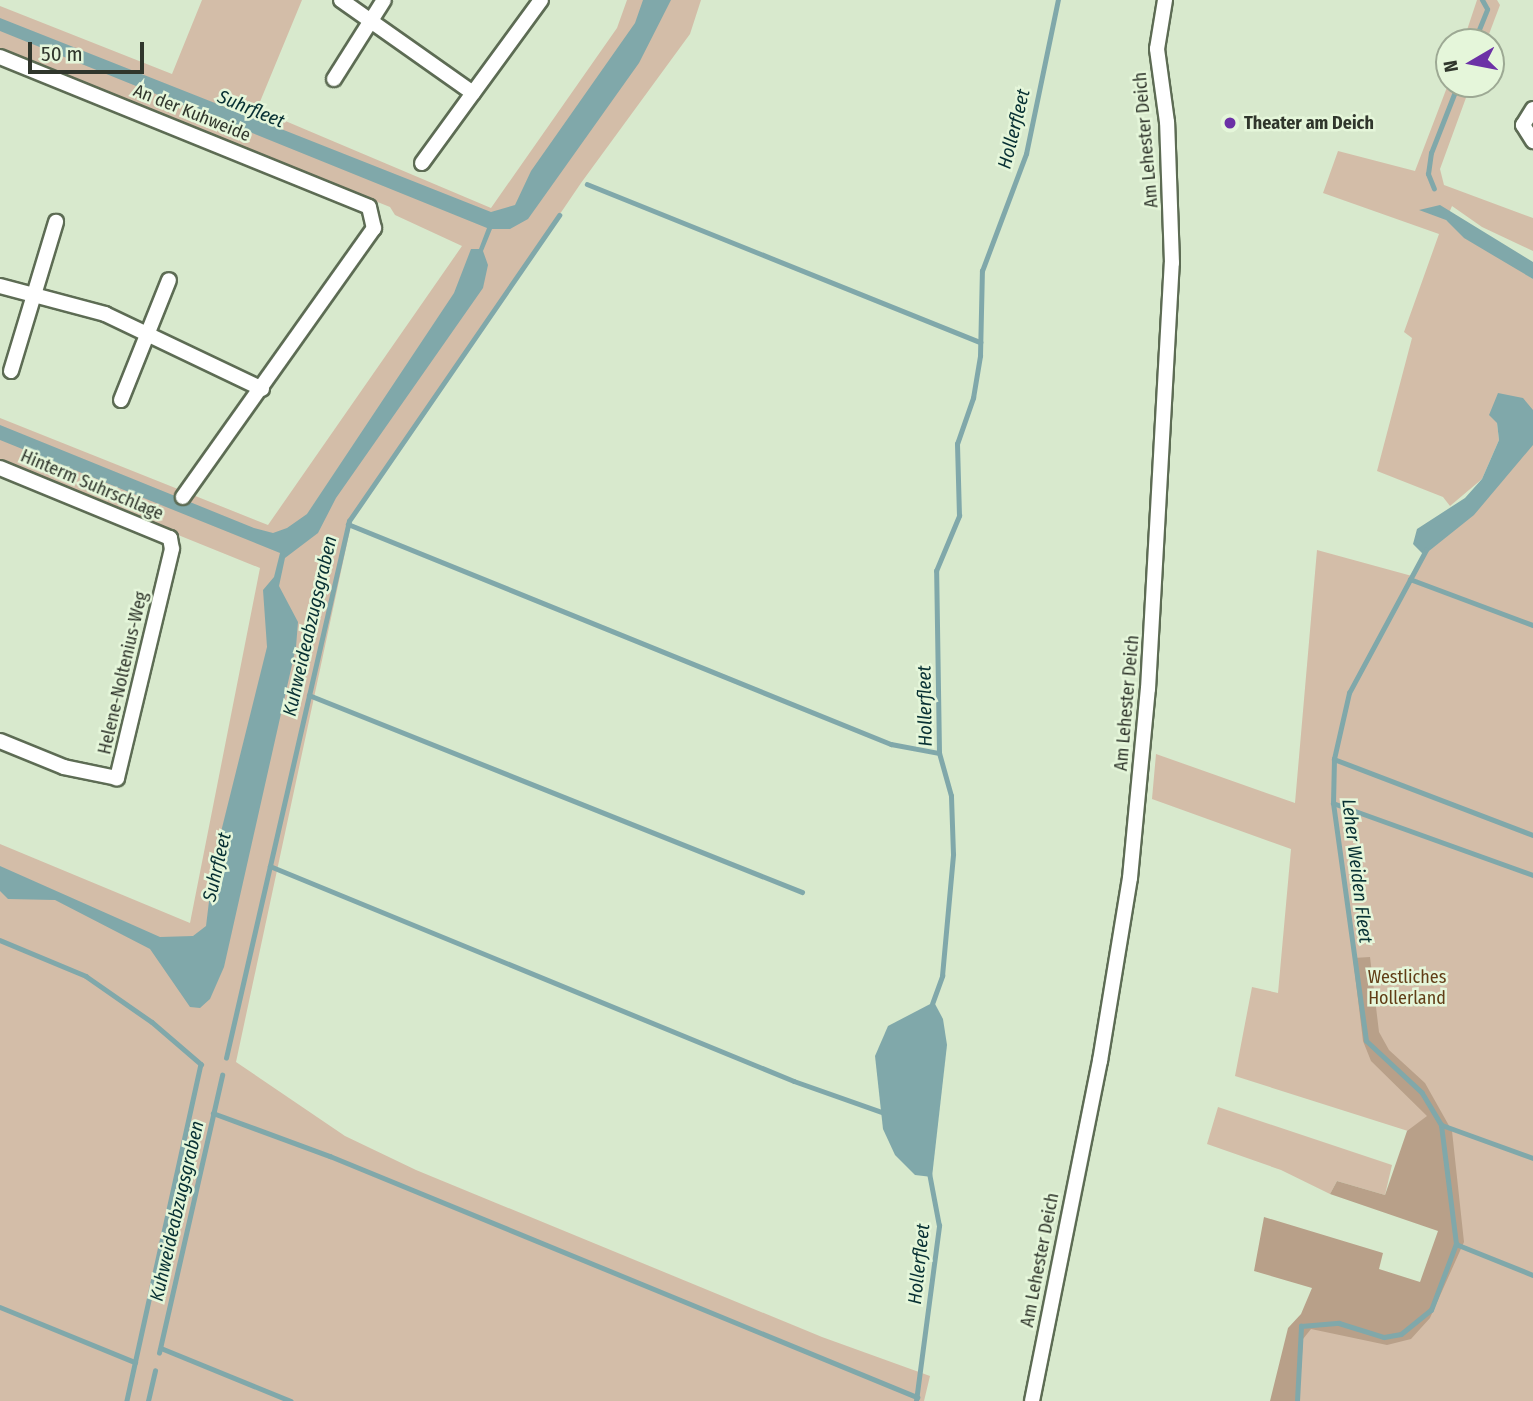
<!DOCTYPE html>
<style>
body{margin:0}
#map{position:relative;width:1533px;height:1401px;overflow:hidden;background:#d8e9cd;font-family:"Fira Sans Condensed",sans-serif}
div>[style]{position:absolute}
[style*='--x']{left:calc(var(--x)*1px);top:calc(var(--y)*1px);width:calc(var(--w)*1px);rotate:calc(var(--a)*1deg)}
.green>*{inset:0;background:#d3bda8}
.forest>*{inset:0;background:#b8a089}
.water>*{inset:0;background:#80a8aa}
.stream>*{height:4.5px;margin:-2.25px;padding:0 2.25px;transform-origin:2.25px;border-radius:2.25px;background:#80a8aa}
.roads{filter:drop-shadow(2px 0 #5d6c54) drop-shadow(-2px 0 #5d6c54) drop-shadow(0 2px #5d6c54) drop-shadow(0 -2px #5d6c54)}
.street>*{height:14px;margin:-7px;padding:0 7px;transform-origin:7px;border-radius:7px;background:#fff}
.dots>*{width:19px;height:19px;translate:-50% -50%;box-sizing:border-box;border:4px solid #e5f6da;border-radius:50%}
span{translate:-50% -50%;white-space:nowrap;text-align:center;line-height:1.15;-webkit-text-stroke:5px #e5f6da;paint-order:stroke}
.street-label{font-size:18px;color:#30362c}
.poi-label{font-size:18px;color:#30362c;font-weight:700}
.left{translate:0 -50%;text-align:left}
.park-label{font-size:18px;color:#613d16}
.water-label{font-size:19px;color:#073033;font-style:italic}
.north{position:absolute;left:1435px;top:28px;width:70px;height:70px;box-sizing:border-box;background:#e5f6da;border:2px solid #9da994;border-radius:50%;rotate:260deg;font-size:19px;font-weight:700;line-height:28px;text-align:center;color:#30362c}
.north::after{content:'';display:block;margin:auto;width:24px;height:32px;background:#6c31a6;clip-path:polygon(50% 0,100% 100%,50% 72%,0 100%)}
.scale{position:absolute;left:28px;top:42px;width:116px;height:32px;box-sizing:border-box;border:4px solid #30362c;border-top:0;padding-left:9px;font-size:21px;line-height:24px;white-space:nowrap;color:#30362c;-webkit-text-stroke:5px #e5f6da;paint-order:stroke}
</style>
<div id="map">
<div class="green">
<i style="clip-path:polygon(202px 0,302px 0,257px 109px,491px 208px,617px 28px,627px 0,701px 0,690px 34px,581px 183px,352px 520px,236px 1062px,345px 1136px,416px 1170px,822px 1337px,930px 1376px,924px 1401px,0 1401px,0 844px,190px 923px,260px 568px,0 463px,0 418px,268px 525px,462px 246px,395px 215px,390px 207px,0 51px,0 6px,172px 74px)"></i>
<i style="clip-path:polygon(1477px 0,1497px 0,1500px 5px,1486px 42px,1463px 42px)"></i>
<i style="clip-path:polygon(1449px 82px,1471px 84px,1440px 169px,1444px 185px,1533px 218px,1533px 251px,1482px 227px,1452px 206px,1446px 220px,1533px 279px,1533px 410px,1497px 423px,1499px 440px,1482px 479px,1450px 506px,1443px 497px,1377px 471px,1412px 338px,1404px 332px,1439px 234px,1323px 193px,1338px 151px,1415px 171px)"></i>
<i style="clip-path:polygon(1533px 438px,1533px 1401px,1282px 1401px,1318px 1288px,1416px 1314px,1444px 1231px,1408px 1131px,1235px 1076px,1252px 987px,1278px 993px,1291px 849px,1152px 799px,1156px 754px,1295px 803px,1317px 550px,1412px 576px,1430px 542px)"></i>
<i style="clip-path:polygon(1218px 1107px,1392px 1165px,1385px 1195px,1337px 1181px,1330px 1194px,1281px 1170px,1207px 1144px)"></i>
</div>
<div class="forest">
<i style="clip-path:polygon(1370px 957px,1379px 1032px,1389px 1050px,1425px 1083px,1452px 1131px,1464px 1242px,1430px 1318px,1411px 1339px,1387px 1345px,1311px 1329px,1303px 1339px,1299px 1401px,1270px 1401px,1288px 1328px,1301px 1314px,1312px 1288px,1254px 1271px,1264px 1217px,1383px 1253px,1379px 1269px,1420px 1282px,1438px 1231px,1330px 1194px,1337px 1181px,1385px 1195px,1407px 1131px,1427px 1116px,1371px 1061px,1363px 1041px,1353px 958px)"></i>
</div>
<div class="water">
<i style="clip-path:polygon(643px 0,671px 0,639px 63px,528px 219px,510px 229px,492px 229px,483px 251px,488px 265px,483px 288px,336px 498px,318px 533px,285px 558px,279px 586px,298px 622px,296px 647px,224px 967px,210px 999px,200px 1008px,190px 1007px,150px 949px,55px 900px,8px 899px,0 891px,0 866px,160px 937px,193px 936px,206px 926px,214px 860px,267px 647px,263px 590px,274px 577px,280px 553px,0 440px,0 425px,254px 528px,273px 533px,287px 528px,307px 514px,454px 293px,471px 249px,479px 249px,487px 228px,0 31px,0 18px,491px 212px,515px 205px,531px 171px,635px 23px)"></i>
<i style="clip-path:polygon(1440px 205px,1533px 262px,1533px 279px,1464px 238px,1446px 220px,1419px 210px)"></i>
<i style="clip-path:polygon(1498px 393px,1523px 398px,1533px 410px,1533px 445px,1474px 515px,1424px 555px,1413px 544px,1417px 529px,1465px 498px,1482px 479px,1499px 440px,1497px 423px,1489px 415px)"></i>
<i style="clip-path:polygon(934px 1002px,943px 1019px,947px 1045px,932px 1177px,915px 1175px,895px 1155px,883px 1129px,875px 1056px,888px 1026px)"></i>
</div>
<div class="stream">
<i style="--x:1474;--y:42;--w:35;--a:-68"></i>
<i style="--x:1487;--y:9;--w:10;--a:-119"></i>
<i style="--x:587;--y:184;--w:424;--a:21.9"></i>
<i style="--x:1434;--y:189;--w:16;--a:-112"></i>
<i style="--x:1428;--y:174;--w:21;--a:-82"></i>
<i style="--x:1431;--y:153;--w:74;--a:-68.6"></i>
<i style="--x:348;--y:524;--w:586;--a:22.06"></i>
<i style="--x:891;--y:744;--w:49;--a:10.6"></i>
<i style="--x:1410;--y:579;--w:131;--a:20.5"></i>
<i style="--x:309;--y:695;--w:531;--a:21.78"></i>
<i style="--x:1334;--y:759;--w:213;--a:20.9"></i>
<i style="--x:1333;--y:803;--w:213;--a:19.8"></i>
<i style="--x:270;--y:866;--w:566;--a:22.31"></i>
<i style="--x:794;--y:1081;--w:96;--a:19.4"></i>
<i style="--x:0;--y:940;--w:93;--a:22.7"></i>
<i style="--x:86;--y:976;--w:80;--a:34.9"></i>
<i style="--x:152;--y:1022;--w:65;--a:40.6"></i>
<i style="--x:201;--y:1064;--w:345;--a:102.4"></i>
<i style="--x:932;--y:1004;--w:30;--a:-70"></i>
<i style="--x:942;--y:976;--w:122;--a:-84.8"></i>
<i style="--x:953;--y:854;--w:58;--a:-92"></i>
<i style="--x:951;--y:796;--w:45;--a:-105.6"></i>
<i style="--x:939;--y:753;--w:182;--a:-90.9"></i>
<i style="--x:936;--y:571;--w:60;--a:-67.3"></i>
<i style="--x:959;--y:516;--w:72;--a:-91.6"></i>
<i style="--x:957;--y:444;--w:49;--a:-70.8"></i>
<i style="--x:973;--y:398;--w:43;--a:-80.5"></i>
<i style="--x:980;--y:356;--w:85;--a:-88.7"></i>
<i style="--x:982;--y:271;--w:125;--a:-69.4"></i>
<i style="--x:1026;--y:154;--w:157;--a:-78.3"></i>
<i style="--x:226;--y:1058;--w:551;--a:-77.1"></i>
<i style="--x:349;--y:521;--w:371;--a:-55.5"></i>
<i style="--x:213;--y:1113;--w:125;--a:20.2"></i>
<i style="--x:330;--y:1156;--w:635;--a:22.32"></i>
<i style="--x:1442;--y:1125;--w:97;--a:19.9"></i>
<i style="--x:1456;--y:1244;--w:83;--a:21.9"></i>
<i style="--x:0;--y:1307;--w:146;--a:22.2"></i>
<i style="--x:161;--y:1348;--w:140;--a:22.2"></i>
<i style="--x:159;--y:1353;--w:285;--a:-77.2"></i>
<i style="--x:148;--y:1401;--w:31;--a:-77"></i>
<i style="--x:916;--y:1401;--w:177;--a:-82.5"></i>
<i style="--x:939;--y:1226;--w:54;--a:-100.7"></i>
<i style="--x:1297;--y:1401;--w:75;--a:-86.9"></i>
<i style="--x:1301;--y:1326;--w:38;--a:-5"></i>
<i style="--x:1339;--y:1323;--w:47;--a:17.3"></i>
<i style="--x:1384;--y:1337;--w:17;--a:-10"></i>
<i style="--x:1401;--y:1334;--w:38;--a:-39"></i>
<i style="--x:1431;--y:1310;--w:71;--a:-69.3"></i>
<i style="--x:1456;--y:1244;--w:120;--a:-97.2"></i>
<i style="--x:1441;--y:1125;--w:37;--a:-121"></i>
<i style="--x:1422;--y:1093;--w:76;--a:-137.1"></i>
<i style="--x:1366;--y:1041;--w:240;--a:-97.9"></i>
<i style="--x:1333;--y:803;--w:44;--a:-88.7"></i>
<i style="--x:1334;--y:759;--w:68;--a:-77.2"></i>
<i style="--x:1349;--y:693;--w:162;--a:-61.7"></i>
</div>
<div class="roads">
<div class="street">
<i style="--x:341;--y:0;--w:161;--a:35.2"></i>
<i style="--x:473;--y:93;--w:115;--a:-53.8"></i>
<i style="--x:0;--y:57;--w:398;--a:22.1"></i>
<i style="--x:369;--y:207;--w:22;--a:77"></i>
<i style="--x:374;--y:228;--w:330;--a:125.4"></i>
<i style="--x:334;--y:79;--w:93;--a:-57.7"></i>
<i style="--x:1533;--y:109;--w:19;--a:122"></i>
<i style="--x:1523;--y:125;--w:19;--a:58"></i>
<i style="--x:422;--y:163;--w:87;--a:-53.9"></i>
<i style="--x:0;--y:286;--w:109;--a:14.9"></i>
<i style="--x:105;--y:314;--w:174;--a:25.5"></i>
<i style="--x:11;--y:371;--w:156;--a:-73.2"></i>
<i style="--x:121;--y:400;--w:129;--a:-68.2"></i>
<i style="--x:0;--y:468;--w:184;--a:22.4"></i>
<i style="--x:170;--y:538;--w:11;--a:80"></i>
<i style="--x:172;--y:549;--w:236;--a:103.5"></i>
<i style="--x:117;--y:778;--w:54;--a:-168.3"></i>
<i style="--x:64;--y:767;--w:69;--a:-157.9"></i>
<i style="--x:1032;--y:1401;--w:347;--a:-78.7"></i>
<i style="--x:1100;--y:1061;--w:185;--a:-80.7"></i>
<i style="--x:1130;--y:878;--w:190;--a:-84.6"></i>
<i style="--x:1148;--y:689;--w:427;--a:-86.8"></i>
<i style="--x:1172;--y:263;--w:141;--a:-92"></i>
<i style="--x:1167;--y:122;--w:74;--a:-97.8"></i>
<i style="--x:1157;--y:49;--w:50;--a:-80.7"></i>
</div>
</div>
<div class="dots">
<i style="left:1230px;top:123px;background:#6c31a6"></i>
</div>
<div class="street-label">
<span style="left:192px;top:113px;rotate:22deg">An der Kuhweide</span>
<span style="left:1146px;top:140px;rotate:-95deg">Am Lehester Deich</span>
<span style="left:92px;top:485px;rotate:23deg">Hinterm Suhrschlage</span>
<span style="left:123px;top:673px;rotate:-77deg">Helene-Noltenius-Weg</span>
<span style="left:1127px;top:703px;rotate:-85deg">Am Lehester Deich</span>
<span style="left:1040px;top:1260px;rotate:-79deg">Am Lehester Deich</span>
</div>
<div class="poi-label">
<span class="left" style="left:1244px;top:123px">Theater am Deich</span>
</div>
<div class="park-label">
<span style="left:1407px;top:988px">Westliches<br>Hollerland</span>
</div>
<div class="water-label">
<span style="left:251px;top:109px;rotate:22deg">Suhrfleet</span>
<span style="left:1014px;top:129px;rotate:-76deg">Hollerfleet</span>
<span style="left:310px;top:626px;rotate:-77deg">Kuhweideabzugsgraben</span>
<span style="left:925px;top:706px;rotate:-91deg">Hollerfleet</span>
<span style="left:217px;top:867px;rotate:-77deg">Suhrfleet</span>
<span style="left:1357px;top:871px;rotate:83deg">Leher Weiden Fleet</span>
<span style="left:177px;top:1211px;rotate:-77deg">Kuhweideabzugsgraben</span>
<span style="left:919px;top:1264px;rotate:-84deg">Hollerfleet</span>
</div>
<div class="north">N</div>
<div class="scale">50 m</div>
</div>
